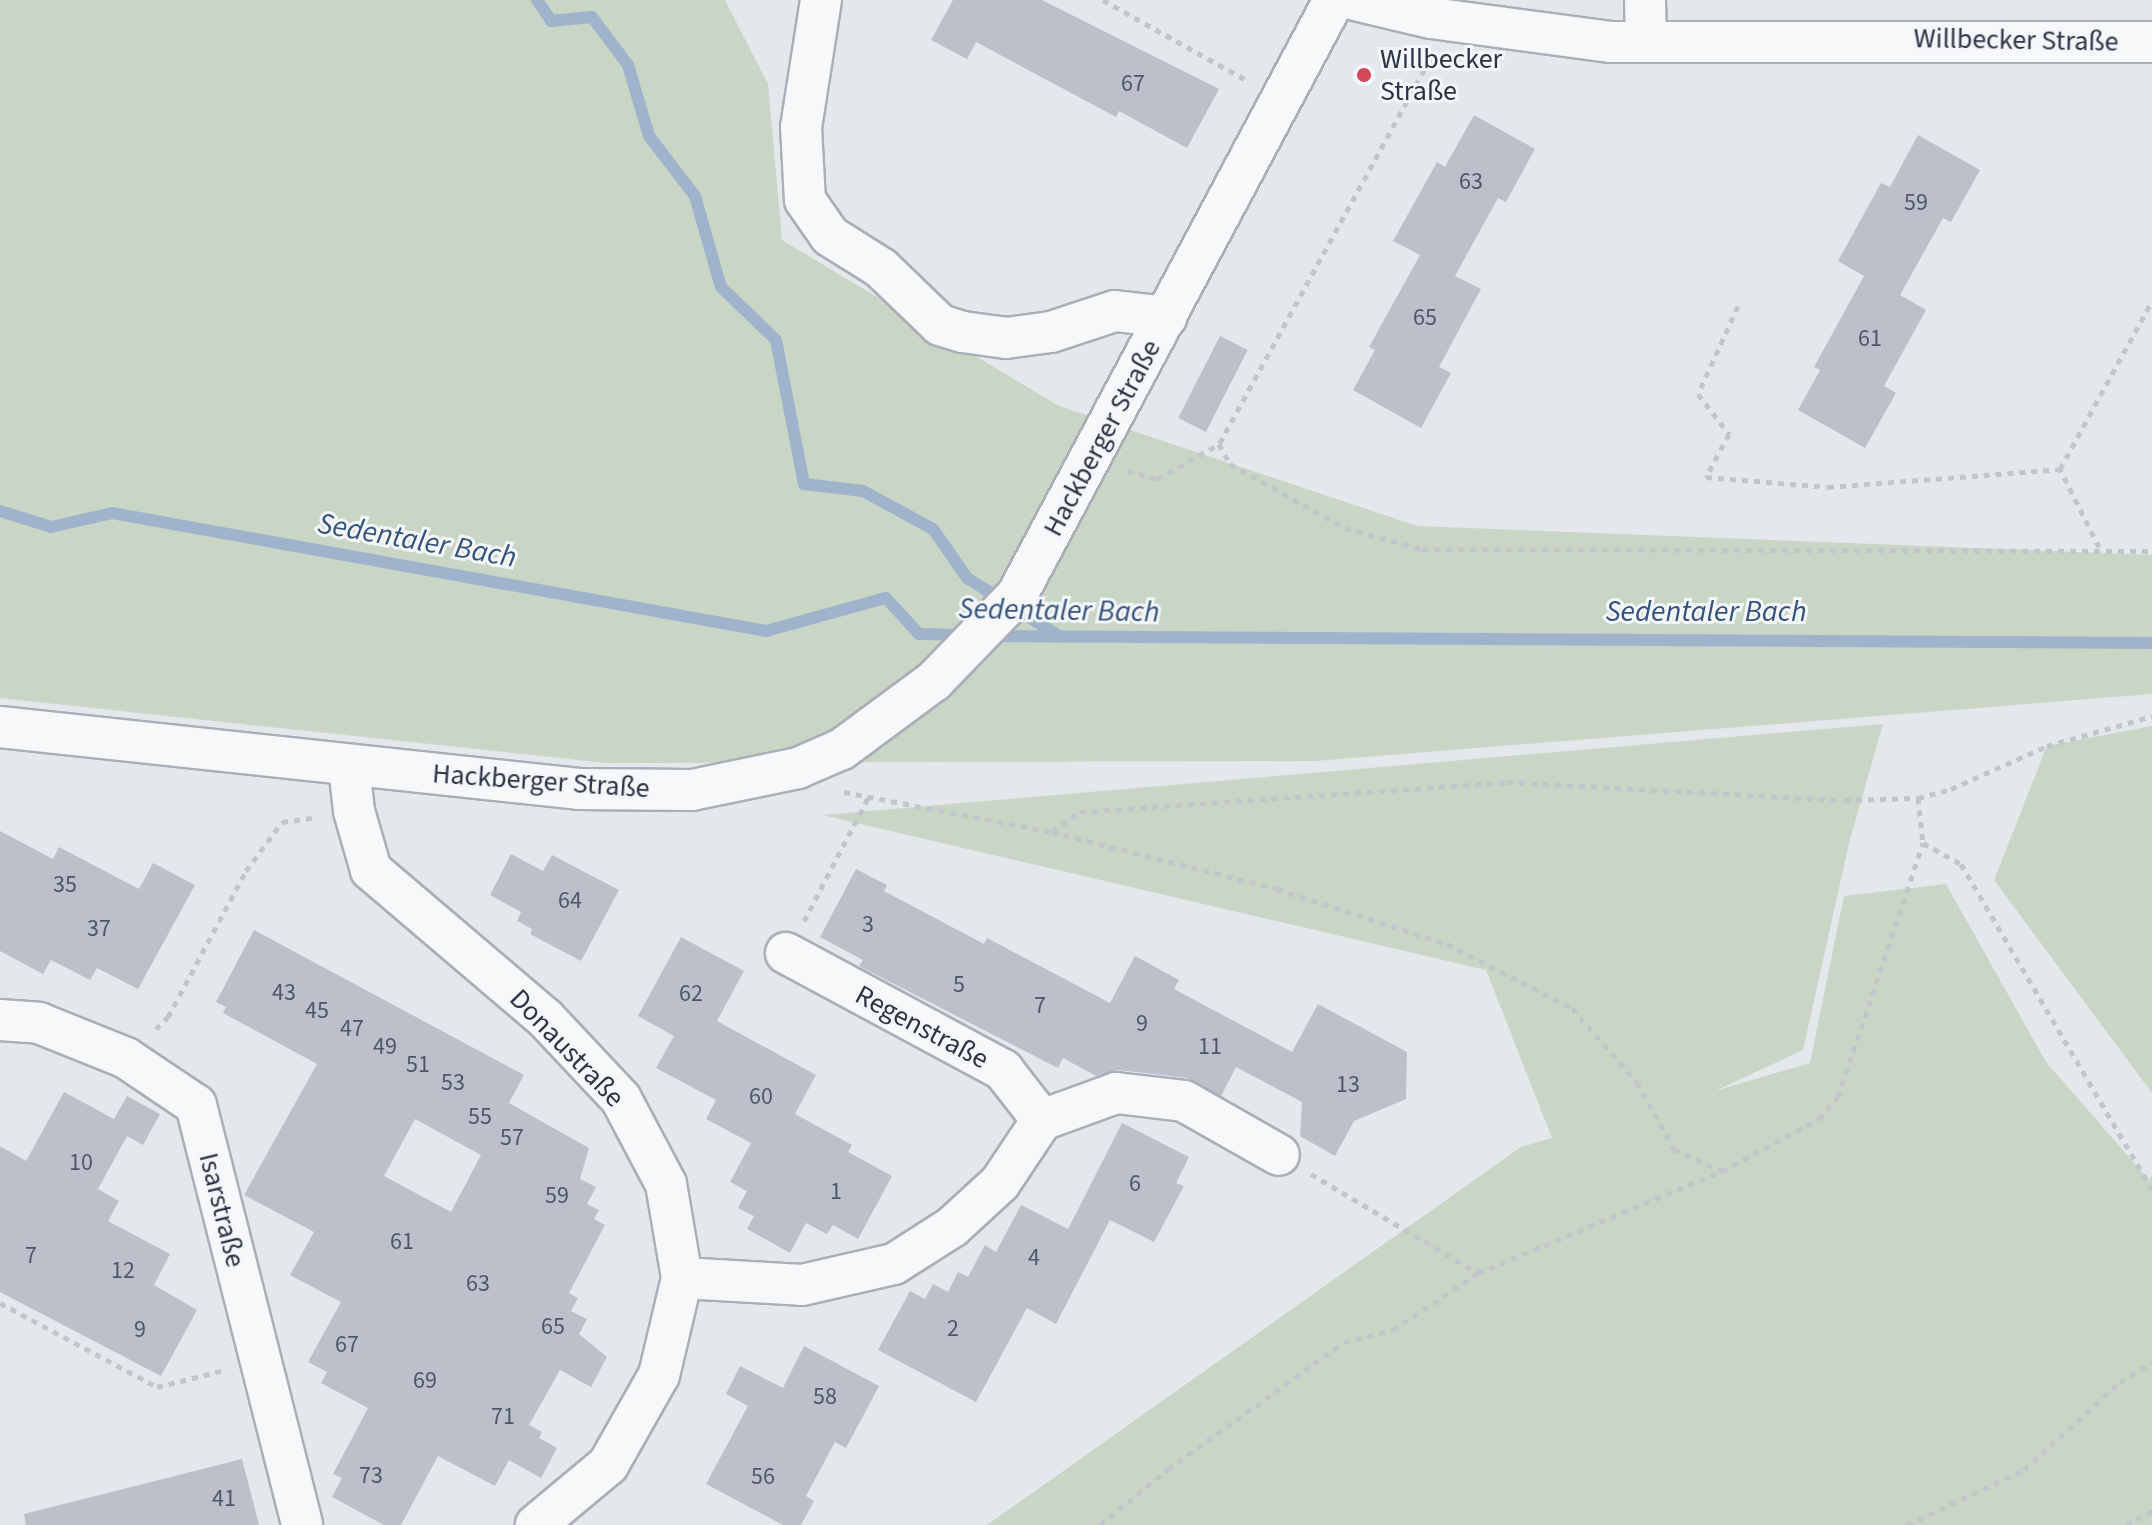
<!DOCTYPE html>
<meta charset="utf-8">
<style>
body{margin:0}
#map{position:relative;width:2152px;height:1525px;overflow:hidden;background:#e4e7ec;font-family:"Source Sans 3",sans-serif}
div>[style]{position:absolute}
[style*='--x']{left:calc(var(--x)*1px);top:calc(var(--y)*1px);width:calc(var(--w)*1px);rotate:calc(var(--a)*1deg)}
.green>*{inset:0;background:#c9d6c5}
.stream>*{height:12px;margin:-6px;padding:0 6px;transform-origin:6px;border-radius:6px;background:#9fb4cc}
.building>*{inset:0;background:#bbc0ca;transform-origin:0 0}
.path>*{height:5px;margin-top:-2.5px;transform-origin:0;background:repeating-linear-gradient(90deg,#c2c5cb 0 6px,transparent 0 12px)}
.roads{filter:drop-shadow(2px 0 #a9aeb7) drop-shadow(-2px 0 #a9aeb7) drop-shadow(0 2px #a9aeb7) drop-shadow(0 -2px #a9aeb7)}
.minor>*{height:40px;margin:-20px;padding:0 20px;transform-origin:20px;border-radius:20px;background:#f7f8fa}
.dots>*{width:22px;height:22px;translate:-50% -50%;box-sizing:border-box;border:4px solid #f4f6f9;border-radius:50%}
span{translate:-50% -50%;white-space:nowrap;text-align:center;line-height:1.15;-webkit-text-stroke:6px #f4f6f9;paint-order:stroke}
.number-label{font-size:24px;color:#4f5766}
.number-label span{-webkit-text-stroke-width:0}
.street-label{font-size:28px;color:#2b3445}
.poi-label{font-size:28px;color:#2b3445}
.left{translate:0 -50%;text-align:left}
.water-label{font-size:30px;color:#34527a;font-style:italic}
</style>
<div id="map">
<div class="green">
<i style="clip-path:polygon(0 0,725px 0,768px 84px,782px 240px,1059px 406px,1417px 526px,2152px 555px,2152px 694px,1315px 761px,607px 763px,0 698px)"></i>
<i style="clip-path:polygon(1883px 724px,1849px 843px,1803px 1050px,1715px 1091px,1810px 1063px,1844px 896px,1946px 884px,2046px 1062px,2149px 1180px,2152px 1175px,2152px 1525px,987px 1525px,1521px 1147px,1552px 1138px,1486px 970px,822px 815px)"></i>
<i style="clip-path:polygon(2152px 726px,2152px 1093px,1994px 880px,2047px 746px)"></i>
</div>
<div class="stream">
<i style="--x:537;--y:0;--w:25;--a:56"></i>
<i style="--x:551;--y:21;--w:41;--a:-5.6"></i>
<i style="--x:592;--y:17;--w:60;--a:53.1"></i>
<i style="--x:628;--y:65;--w:74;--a:73.5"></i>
<i style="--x:649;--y:136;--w:76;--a:52.5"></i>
<i style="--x:695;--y:196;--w:95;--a:74.1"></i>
<i style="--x:721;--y:287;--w:76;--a:43.9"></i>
<i style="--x:776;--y:340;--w:147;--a:79"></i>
<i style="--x:804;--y:484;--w:59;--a:6.8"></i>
<i style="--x:863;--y:491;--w:80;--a:28.5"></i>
<i style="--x:933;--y:529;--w:60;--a:55.2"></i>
<i style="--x:967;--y:578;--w:109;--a:32.2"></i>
<i style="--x:0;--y:511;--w:53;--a:17.4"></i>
<i style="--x:51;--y:527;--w:63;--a:-12.9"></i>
<i style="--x:112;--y:513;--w:665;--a:10.23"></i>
<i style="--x:766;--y:631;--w:124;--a:-15.4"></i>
<i style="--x:886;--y:598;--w:49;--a:47.5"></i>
<i style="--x:919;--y:634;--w:47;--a:1.2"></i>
<i style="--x:992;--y:636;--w:1160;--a:0.35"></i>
</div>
<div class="building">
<i style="clip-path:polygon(953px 0,1042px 0,1219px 89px,1187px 148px,1119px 111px,1116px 117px,976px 42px,967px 59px,931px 40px)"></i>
<i style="clip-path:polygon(1474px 115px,1535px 149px,1506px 202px,1498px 198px,1455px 276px,1481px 289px,1439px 367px,1451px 373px,1421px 428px,1353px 390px,1375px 350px,1369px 347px,1420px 255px,1393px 241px,1437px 162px,1445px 167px)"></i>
<i style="clip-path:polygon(1918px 135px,1980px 170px,1951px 222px,1943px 218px,1900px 295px,1926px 310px,1884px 386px,1896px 393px,1865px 448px,1798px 410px,1820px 370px,1814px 367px,1864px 276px,1838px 261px,1881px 183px,1890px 187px)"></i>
<i style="left:1220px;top:336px;width:31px;height:92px;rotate:27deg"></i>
<i style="clip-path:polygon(0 831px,53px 859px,59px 847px,139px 889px,153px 863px,195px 885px,138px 989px,97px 968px,90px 980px,51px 960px,43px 974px,0 951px)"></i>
<i style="clip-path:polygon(511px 854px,543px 871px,552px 855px,619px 890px,581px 961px,530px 934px,532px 929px,517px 921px,521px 912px,490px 895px)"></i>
<i style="clip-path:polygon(856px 869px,887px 885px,884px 891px,984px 944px,987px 938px,1110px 1003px,1135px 956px,1179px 980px,1174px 989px,1292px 1052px,1318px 1004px,1407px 1052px,1406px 1099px,1354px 1121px,1335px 1156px,1300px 1136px,1302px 1102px,1236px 1067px,1221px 1096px,1187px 1078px,1119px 1070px,1096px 1076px,1063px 1058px,1058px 1068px,859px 966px,863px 960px,820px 937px)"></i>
<i style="clip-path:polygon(evenodd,254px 930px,524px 1075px,509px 1103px,589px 1148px,580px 1179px,596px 1187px,587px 1204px,599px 1210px,594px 1219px,605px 1225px,569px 1293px,578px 1298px,571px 1311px,587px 1319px,579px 1334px,607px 1357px,591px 1387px,560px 1370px,529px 1425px,542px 1432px,539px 1438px,557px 1448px,541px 1478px,509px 1460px,495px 1486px,438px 1456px,401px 1525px,384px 1525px,332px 1497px,342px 1478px,333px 1474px,368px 1408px,321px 1383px,327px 1372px,308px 1362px,341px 1302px,290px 1275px,314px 1232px,244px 1195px,317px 1064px,223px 1013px,226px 1007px,216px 1002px,254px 930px,415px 1119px,481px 1155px,451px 1212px,384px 1176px,415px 1119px)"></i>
<i style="clip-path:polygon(681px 937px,744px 971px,717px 1021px,816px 1075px,795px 1114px,852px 1145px,848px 1152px,892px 1176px,858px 1239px,833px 1225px,827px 1234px,806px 1223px,790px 1253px,747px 1229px,754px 1216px,738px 1208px,747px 1191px,730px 1182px,751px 1143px,706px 1119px,716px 1100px,656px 1068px,674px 1036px,638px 1016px)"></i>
<i style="clip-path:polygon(64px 1092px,114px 1119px,127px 1096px,160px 1114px,143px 1145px,127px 1136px,98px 1189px,119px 1201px,108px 1221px,170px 1254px,154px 1285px,197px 1310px,161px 1376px,0 1292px,0 1146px,26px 1161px)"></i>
<i style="clip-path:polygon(1122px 1123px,1189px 1157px,1176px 1183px,1184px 1186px,1154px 1242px,1110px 1220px,1056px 1324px,1027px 1308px,976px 1402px,878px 1350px,910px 1291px,925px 1299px,933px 1284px,948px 1292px,958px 1272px,968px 1277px,985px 1245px,996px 1252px,1021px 1205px,1068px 1229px)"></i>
<i style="clip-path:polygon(804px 1346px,879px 1386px,846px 1448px,835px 1442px,806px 1496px,814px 1501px,801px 1525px,783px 1525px,706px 1484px,748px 1406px,726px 1394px,740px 1366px,783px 1388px)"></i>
<i style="clip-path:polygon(242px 1459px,259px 1525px,26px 1525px,24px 1514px)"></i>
</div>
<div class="path">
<i style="--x:1103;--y:0;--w:164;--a:29.2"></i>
<i style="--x:1430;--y:59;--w:439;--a:118.7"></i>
<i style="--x:1219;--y:444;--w:23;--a:61"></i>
<i style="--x:1230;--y:464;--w:132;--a:29.1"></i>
<i style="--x:1345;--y:528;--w:80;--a:15.3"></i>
<i style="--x:1422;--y:549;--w:730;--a:0.16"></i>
<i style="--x:1738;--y:306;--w:97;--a:114.4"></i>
<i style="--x:1698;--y:394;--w:51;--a:52.2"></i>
<i style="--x:1729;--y:434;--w:49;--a:118.1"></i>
<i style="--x:1706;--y:477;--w:122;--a:4.7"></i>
<i style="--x:1828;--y:487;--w:233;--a:-4.4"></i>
<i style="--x:1127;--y:471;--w:31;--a:15"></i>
<i style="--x:1157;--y:479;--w:71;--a:-29.4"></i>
<i style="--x:2099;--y:547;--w:87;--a:-116.6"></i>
<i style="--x:2060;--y:469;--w:192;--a:-61.3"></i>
<i style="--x:844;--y:792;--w:212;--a:10.9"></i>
<i style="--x:1052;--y:832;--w:232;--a:14.2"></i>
<i style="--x:1277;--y:889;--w:179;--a:17.9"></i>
<i style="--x:1447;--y:944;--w:140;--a:27.1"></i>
<i style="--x:1572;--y:1008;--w:98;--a:48.7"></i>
<i style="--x:1637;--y:1082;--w:77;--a:61.1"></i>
<i style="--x:1674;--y:1149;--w:53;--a:24.6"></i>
<i style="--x:1918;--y:798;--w:45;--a:83.7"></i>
<i style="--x:1923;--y:843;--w:43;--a:28.9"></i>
<i style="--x:1961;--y:864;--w:378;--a:59.6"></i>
<i style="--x:1052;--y:832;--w:34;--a:-36"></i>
<i style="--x:1080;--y:812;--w:428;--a:-4"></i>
<i style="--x:1507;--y:782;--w:337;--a:3.1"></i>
<i style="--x:1844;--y:800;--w:74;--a:-1.5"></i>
<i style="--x:1918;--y:798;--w:34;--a:-15"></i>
<i style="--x:1951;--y:789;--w:105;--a:-24.1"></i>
<i style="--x:2047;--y:746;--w:109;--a:-15.9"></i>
<i style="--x:804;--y:921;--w:139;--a:-62.5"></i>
<i style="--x:156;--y:1029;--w:17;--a:-45"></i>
<i style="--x:168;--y:1017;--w:166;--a:-61.9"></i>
<i style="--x:246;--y:871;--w:61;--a:-53.7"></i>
<i style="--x:282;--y:822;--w:34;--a:-8"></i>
<i style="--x:1311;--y:1174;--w:194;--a:30.7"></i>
<i style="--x:1478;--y:1273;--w:264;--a:-22.7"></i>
<i style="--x:1722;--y:1171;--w:110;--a:-28.2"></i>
<i style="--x:1819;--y:1119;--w:29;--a:-49"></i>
<i style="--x:1838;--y:1097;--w:268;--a:-71.5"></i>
<i style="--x:0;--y:1303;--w:178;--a:28.1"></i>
<i style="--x:157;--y:1387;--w:69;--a:-14.2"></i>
<i style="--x:1100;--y:1525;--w:88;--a:-39.5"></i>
<i style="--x:1168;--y:1469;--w:217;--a:-35.8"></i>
<i style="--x:1344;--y:1342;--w:50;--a:-13.8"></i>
<i style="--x:1393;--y:1330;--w:102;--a:-33.8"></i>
<i style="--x:1907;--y:1525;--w:129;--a:-25.2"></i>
<i style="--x:2024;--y:1470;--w:130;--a:-42.5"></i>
<i style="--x:2120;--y:1382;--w:38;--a:-32"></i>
<i style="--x:2126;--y:1525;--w:30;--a:-28"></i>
</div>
<div class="roads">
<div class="minor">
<i style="--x:821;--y:0;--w:129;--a:98.9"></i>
<i style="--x:801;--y:127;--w:73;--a:86.9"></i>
<i style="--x:805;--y:200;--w:44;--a:55.2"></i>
<i style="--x:830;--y:236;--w:60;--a:32.1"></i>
<i style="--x:881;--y:268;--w:82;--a:44"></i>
<i style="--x:940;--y:325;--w:24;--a:17"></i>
<i style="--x:963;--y:332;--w:43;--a:7.9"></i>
<i style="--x:1006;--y:338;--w:45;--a:-7.6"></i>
<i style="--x:1051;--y:332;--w:67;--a:-18.2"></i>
<i style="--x:1115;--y:311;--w:52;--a:6.6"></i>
<i style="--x:1355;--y:0;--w:78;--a:13.3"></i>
<i style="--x:1431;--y:18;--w:182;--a:7.6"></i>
<i style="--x:1611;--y:42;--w:541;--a:0"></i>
<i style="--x:1645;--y:0;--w:41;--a:88.6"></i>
<i style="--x:0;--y:727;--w:582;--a:6.11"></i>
<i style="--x:579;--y:789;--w:113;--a:0.5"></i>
<i style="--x:692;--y:790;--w:108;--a:-11.7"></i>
<i style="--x:798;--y:768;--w:48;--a:-23.4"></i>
<i style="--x:842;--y:749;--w:114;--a:-36.5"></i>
<i style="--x:934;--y:681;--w:120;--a:-46"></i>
<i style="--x:1017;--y:595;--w:674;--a:-61.95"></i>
<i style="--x:349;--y:767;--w:44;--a:83.5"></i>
<i style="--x:354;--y:811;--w:61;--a:73.9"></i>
<i style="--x:371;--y:870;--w:228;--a:40.4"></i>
<i style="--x:545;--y:1018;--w:111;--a:46.8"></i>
<i style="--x:621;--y:1099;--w:96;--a:62.1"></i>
<i style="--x:666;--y:1184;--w:95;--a:80.3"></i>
<i style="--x:682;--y:1278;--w:100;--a:103.3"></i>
<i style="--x:659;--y:1375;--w:103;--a:119.5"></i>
<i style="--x:608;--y:1465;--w:94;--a:140.2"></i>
<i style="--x:786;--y:953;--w:247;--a:28.3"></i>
<i style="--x:1003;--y:1070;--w:63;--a:52"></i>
<i style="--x:0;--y:1020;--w:39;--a:4"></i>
<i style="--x:39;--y:1023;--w:94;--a:21.9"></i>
<i style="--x:126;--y:1058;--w:84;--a:33.9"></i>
<i style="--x:196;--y:1105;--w:433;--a:75.8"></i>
<i style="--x:682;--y:1278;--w:120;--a:3.3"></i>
<i style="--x:802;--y:1285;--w:94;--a:-12.9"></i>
<i style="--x:894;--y:1264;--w:69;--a:-32.5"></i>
<i style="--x:952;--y:1227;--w:65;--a:-42.5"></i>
<i style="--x:1000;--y:1183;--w:76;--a:-56.3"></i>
<i style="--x:1042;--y:1120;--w:79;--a:-20"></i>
<i style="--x:1116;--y:1093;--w:68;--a:6.7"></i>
<i style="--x:1184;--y:1101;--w:109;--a:29.6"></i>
</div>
</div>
<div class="dots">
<i style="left:1364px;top:75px;background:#d1495b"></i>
</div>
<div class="number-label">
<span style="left:1133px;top:84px">67</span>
<span style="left:1471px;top:182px">63</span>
<span style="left:1916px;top:203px">59</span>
<span style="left:1425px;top:318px">65</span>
<span style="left:1870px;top:339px">61</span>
<span style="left:65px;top:885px">35</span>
<span style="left:570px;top:901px">64</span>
<span style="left:868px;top:925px">3</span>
<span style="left:99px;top:929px">37</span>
<span style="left:959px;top:985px">5</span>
<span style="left:284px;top:993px">43</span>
<span style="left:691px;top:994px">62</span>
<span style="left:1040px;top:1006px">7</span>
<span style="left:317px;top:1011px">45</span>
<span style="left:1142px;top:1024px">9</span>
<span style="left:352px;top:1029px">47</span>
<span style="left:385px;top:1047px">49</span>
<span style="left:1210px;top:1047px">11</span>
<span style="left:418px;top:1065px">51</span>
<span style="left:453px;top:1083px">53</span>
<span style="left:1348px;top:1085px">13</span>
<span style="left:761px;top:1097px">60</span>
<span style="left:480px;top:1117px">55</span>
<span style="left:512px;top:1138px">57</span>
<span style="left:81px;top:1163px">10</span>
<span style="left:1135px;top:1184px">6</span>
<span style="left:836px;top:1192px">1</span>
<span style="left:557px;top:1196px">59</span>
<span style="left:402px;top:1242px">61</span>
<span style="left:31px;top:1256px">7</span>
<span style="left:1034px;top:1258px">4</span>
<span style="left:123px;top:1271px">12</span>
<span style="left:478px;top:1284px">63</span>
<span style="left:553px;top:1327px">65</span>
<span style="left:953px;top:1329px">2</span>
<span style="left:140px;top:1330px">9</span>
<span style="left:347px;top:1345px">67</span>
<span style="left:425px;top:1381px">69</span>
<span style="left:825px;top:1397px">58</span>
<span style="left:503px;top:1417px">71</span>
<span style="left:371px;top:1476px">73</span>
<span style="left:763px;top:1477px">56</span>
<span style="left:224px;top:1499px">41</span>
</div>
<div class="street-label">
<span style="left:2016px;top:40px;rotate:1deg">Willbecker Straße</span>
<span style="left:1102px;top:438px;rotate:-62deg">Hackberger Straße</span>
<span style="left:541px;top:781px;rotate:4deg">Hackberger Straße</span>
<span style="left:922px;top:1027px;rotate:28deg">Regenstraße</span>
<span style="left:567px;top:1048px;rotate:46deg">Donaustraße</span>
<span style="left:222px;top:1210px;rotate:76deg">Isarstraße</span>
</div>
<div class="poi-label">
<span class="left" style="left:1380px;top:75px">Willbecker<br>Straße</span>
</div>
<div class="water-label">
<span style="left:417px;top:541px;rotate:10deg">Sedentaler Bach</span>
<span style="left:1059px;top:611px;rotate:1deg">Sedentaler Bach</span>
<span style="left:1706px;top:612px">Sedentaler Bach</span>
</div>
</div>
